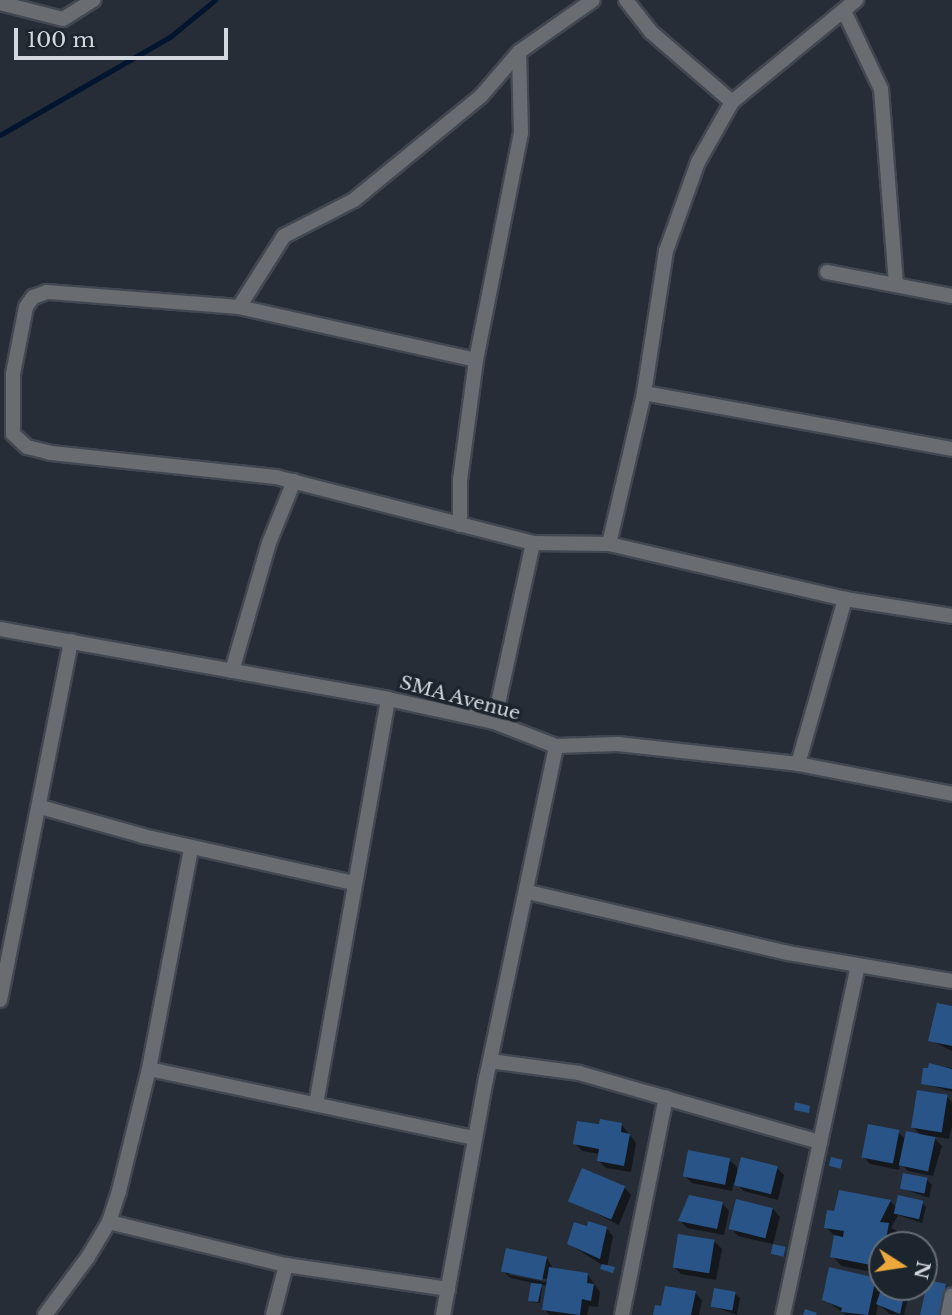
<!DOCTYPE html>
<style>
body{margin:0}
#map{position:relative;width:952px;height:1315px;overflow:hidden;background:#262d37;font-family:"Libre Baskerville",serif}
div>[style]{position:absolute}
[style*='--x']{left:calc(var(--x)*1px);top:calc(var(--y)*1px);width:calc(var(--w)*1px);rotate:calc(var(--a)*1deg)}
.shadow>*{inset:0;background:#0007}
.stream>*{height:4.5px;margin:-2.25px;padding:0 2.25px;transform-origin:2.25px;border-radius:2.25px;background:#01152f}
.building>*{inset:0;background:#295488;transform-origin:0 0}
.roads{filter:drop-shadow(2px 0 #424852) drop-shadow(-2px 0 #424852) drop-shadow(0 2px #424852) drop-shadow(0 -2px #424852)}
.minor>*{height:14px;margin:-7px;padding:0 7px;transform-origin:7px;border-radius:7px;background:#696d72}
span{translate:-50% -50%;white-space:nowrap;text-align:center;line-height:1.15;-webkit-text-stroke:7px #1c242d;paint-order:stroke}
.street-label{font-size:19px;color:#d3d8df}
.north{position:absolute;left:868px;top:1231px;width:70px;height:70px;box-sizing:border-box;background:#1c242d;border:2px solid #656c74;border-radius:50%;rotate:102deg;font-size:19px;font-weight:700;line-height:28px;text-align:center;color:#d3d8df}
.north::after{content:'';display:block;margin:auto;width:24px;height:32px;background:#eda83b;clip-path:polygon(50% 0,100% 100%,50% 72%,0 100%)}
.scale{position:absolute;left:14px;top:28px;width:214px;height:32px;box-sizing:border-box;border:4px solid #d3d8df;border-top:0;padding-left:9px;font-size:21px;line-height:24px;white-space:nowrap;color:#d3d8df;-webkit-text-stroke:5px #1c242d;paint-order:stroke}
</style>
<div id="map">
<div class="shadow">
<i style="clip-path:polygon(952px 1008px,952px 1051px,930px 1040px)"></i>
<i style="clip-path:polygon(931px 1065px,952px 1068px,952px 1092px,923px 1083px)"></i>
<i style="clip-path:polygon(947px 1097px,952px 1102px,952px 1126px,949px 1139px,932px 1136px,942px 1146px,933px 1176px,908px 1171px,900px 1163px,899px 1170px,870px 1164px,863px 1156px,898px 1132px,906px 1140px,923px 1137px,913px 1127px)"></i>
<i style="clip-path:polygon(579px 1122px,622px 1125px,636px 1143px,631px 1172px,606px 1168px,599px 1161px,600px 1154px,582px 1151px,575px 1143px)"></i>
<i style="clip-path:polygon(729px 1160px,737px 1167px,737px 1182px,777px 1168px,784px 1175px,778px 1200px,744px 1191px,734px 1182px,732px 1191px,692px 1183px,685px 1176px)"></i>
<i style="clip-path:polygon(927px 1180px,932px 1185px,929px 1198px,901px 1188px)"></i>
<i style="clip-path:polygon(624px 1187px,631px 1195px,619px 1225px,571px 1201px)"></i>
<i style="clip-path:polygon(890px 1201px,897px 1208px,922px 1203px,926px 1207px,922px 1223px,898px 1215px,891px 1228px,931px 1248px,924px 1269px,924px 1245px,882px 1245px,882px 1274px,842px 1266px,832px 1256px,836px 1237px,826px 1227px)"></i>
<i style="clip-path:polygon(722px 1203px,729px 1211px,724px 1235px,687px 1228px,680px 1220px)"></i>
<i style="clip-path:polygon(773px 1209px,780px 1217px,773px 1244px,738px 1236px,731px 1228px)"></i>
<i style="clip-path:polygon(575px 1224px,606px 1228px,613px 1236px,607px 1267px,615px 1273px,569px 1244px)"></i>
<i style="clip-path:polygon(715px 1242px,722px 1249px,716px 1280px,681px 1274px,674px 1267px)"></i>
<i style="clip-path:polygon(evenodd,547px 1258px,553px 1269px,588px 1275px,600px 1292px,598px 1307px,589px 1306px,587px 1315px,550px 1315px,544px 1309px,548px 1286px,539px 1284px,542px 1288px,540px 1303px,532px 1302px,533px 1283px,511px 1278px,503px 1271px,547px 1258px,509px 1271px,552px 1280px,551px 1283px,509px 1275px,509px 1271px)"></i>
<i style="clip-path:polygon(875px 1279px,882px 1287px,910px 1290px,904px 1315px,890px 1314px,878px 1304px,876px 1315px,846px 1315px,824px 1299px)"></i>
<i style="clip-path:polygon(945px 1285px,950px 1290px,945px 1315px,922px 1315px)"></i>
<i style="clip-path:polygon(695px 1293px,702px 1300px,699px 1315px,655px 1315px)"></i>
<i style="clip-path:polygon(735px 1294px,740px 1298px,737px 1315px,712px 1306px)"></i>
</div>
<div class="stream">
<i style="--x:0;--y:135;--w:196;--a:-30"></i>
<i style="--x:170;--y:37;--w:58;--a:-39.4"></i>
</div>
<div class="building">
<i style="clip-path:polygon(937px 1003px,952px 1006px,952px 1046px,928px 1041px)"></i>
<i style="clip-path:polygon(929px 1063px,952px 1069px,952px 1089px,921px 1084px,923px 1068px,928px 1068px)"></i>
<i style="left:917px;top:1090px;width:31px;height:38px;rotate:9deg"></i>
<i style="clip-path:polygon(795px 1102px,810px 1106px,809px 1113px,794px 1110px)"></i>
<i style="clip-path:polygon(600px 1119px,622px 1123px,621px 1132px,630px 1134px,624px 1166px,597px 1161px,599px 1149px,573px 1144px,577px 1121px,599px 1124px)"></i>
<i style="left:868px;top:1124px;width:32px;height:34px;rotate:11deg"></i>
<i style="left:906px;top:1131px;width:30px;height:35px;rotate:12deg"></i>
<i style="left:688px;top:1150px;width:43px;height:27px;rotate:11deg"></i>
<i style="left:741px;top:1157px;width:38px;height:29px;rotate:14deg"></i>
<i style="left:831px;top:1157px;width:12px;height:9px;rotate:14deg"></i>
<i style="left:582px;top:1168px;width:47px;height:36px;rotate:23deg"></i>
<i style="left:903px;top:1173px;width:25px;height:16px;rotate:11deg"></i>
<i style="clip-path:polygon(839px 1190px,891px 1200px,880px 1222px,889px 1223px,881px 1267px,830px 1257px,834px 1235px,843px 1237px,844px 1231px,824px 1228px,827px 1210px,834px 1211px)"></i>
<i style="clip-path:polygon(689px 1195px,723px 1202px,717px 1229px,678px 1221px)"></i>
<i style="left:898px;top:1195px;width:26px;height:19px;rotate:13deg"></i>
<i style="left:736px;top:1199px;width:38px;height:31px;rotate:14deg"></i>
<i style="clip-path:polygon(588px 1221px,607px 1227px,600px 1259px,567px 1244px,574px 1222px,587px 1226px)"></i>
<i style="clip-path:polygon(893px 1233px,925px 1240px,924px 1245px,891px 1245px)"></i>
<i style="left:678px;top:1234px;width:37px;height:34px;rotate:9deg"></i>
<i style="left:773px;top:1244px;width:13px;height:10px;rotate:13deg"></i>
<i style="left:506px;top:1248px;width:42px;height:24px;rotate:12deg"></i>
<i style="clip-path:polygon(602px 1264px,615px 1267px,613px 1273px,600px 1269px)"></i>
<i style="clip-path:polygon(549px 1267px,588px 1273px,587px 1283px,594px 1284px,591px 1301px,582px 1299px,580px 1315px,542px 1310px)"></i>
<i style="clip-path:polygon(829px 1267px,876px 1278px,868px 1315px,841px 1312px,842px 1308px,822px 1300px)"></i>
<i style="clip-path:polygon(928px 1280px,946px 1284px,940px 1315px,920px 1315px)"></i>
<i style="clip-path:polygon(531px 1283px,542px 1284px,538px 1302px,528px 1301px)"></i>
<i style="clip-path:polygon(665px 1286px,696px 1291px,691px 1315px,653px 1315px,655px 1305px,661px 1306px)"></i>
<i style="clip-path:polygon(882px 1287px,906px 1287px,900px 1314px,876px 1304px)"></i>
<i style="left:714px;top:1288px;width:22px;height:19px;rotate:10deg"></i>
<i style="clip-path:polygon(805px 1309px,817px 1313px,816px 1315px,803px 1315px)"></i>
</div>
<div class="roads">
<div class="minor">
<i style="--x:626;--y:0;--w:41;--a:52"></i>
<i style="--x:651;--y:32;--w:107;--a:40.8"></i>
<i style="--x:0;--y:3;--w:65;--a:14.3"></i>
<i style="--x:63;--y:19;--w:36;--a:-32"></i>
<i style="--x:844;--y:11;--w:86;--a:64.6"></i>
<i style="--x:881;--y:89;--w:196;--a:85.6"></i>
<i style="--x:827;--y:272;--w:127;--a:10.9"></i>
<i style="--x:239;--y:307;--w:84;--a:-57.6"></i>
<i style="--x:284;--y:236;--w:79;--a:-27.2"></i>
<i style="--x:354;--y:200;--w:164;--a:-39.3"></i>
<i style="--x:481;--y:96;--w:58;--a:-49.2"></i>
<i style="--x:519;--y:52;--w:90;--a:-35.1"></i>
<i style="--x:476;--y:360;--w:243;--a:-167.4"></i>
<i style="--x:239;--y:307;--w:193;--a:-175.5"></i>
<i style="--x:47;--y:292;--w:15;--a:160"></i>
<i style="--x:33;--y:297;--w:12;--a:125"></i>
<i style="--x:26;--y:307;--w:68;--a:101"></i>
<i style="--x:13;--y:374;--w:60;--a:90"></i>
<i style="--x:13;--y:434;--w:19;--a:43"></i>
<i style="--x:27;--y:447;--w:25;--a:14"></i>
<i style="--x:51;--y:453;--w:226;--a:6.1"></i>
<i style="--x:276;--y:477;--w:265;--a:14.4"></i>
<i style="--x:533;--y:543;--w:76;--a:0.8"></i>
<i style="--x:609;--y:544;--w:242;--a:13.1"></i>
<i style="--x:845;--y:599;--w:108;--a:9"></i>
<i style="--x:644;--y:393;--w:313;--a:10.3"></i>
<i style="--x:460;--y:525;--w:45;--a:-90"></i>
<i style="--x:460;--y:480;--w:121;--a:-82.4"></i>
<i style="--x:476;--y:360;--w:231;--a:-78.8"></i>
<i style="--x:521;--y:133;--w:81;--a:-91.4"></i>
<i style="--x:609;--y:544;--w:155;--a:-76.9"></i>
<i style="--x:644;--y:393;--w:144;--a:-81.2"></i>
<i style="--x:666;--y:251;--w:95;--a:-70.2"></i>
<i style="--x:698;--y:162;--w:69;--a:-60.5"></i>
<i style="--x:732;--y:102;--w:161;--a:-39.4"></i>
<i style="--x:0;--y:629;--w:394;--a:10.2"></i>
<i style="--x:388;--y:699;--w:108;--a:12.2"></i>
<i style="--x:494;--y:722;--w:66;--a:21.2"></i>
<i style="--x:556;--y:746;--w:62;--a:-1.8"></i>
<i style="--x:618;--y:744;--w:181;--a:6.3"></i>
<i style="--x:798;--y:764;--w:157;--a:11"></i>
<i style="--x:232;--y:671;--w:133;--a:-73.9"></i>
<i style="--x:269;--y:543;--w:67;--a:-68"></i>
<i style="--x:494;--y:722;--w:183;--a:-77.7"></i>
<i style="--x:798;--y:764;--w:172;--a:-74.1"></i>
<i style="--x:40;--y:807;--w:107;--a:15.7"></i>
<i style="--x:143;--y:836;--w:215;--a:12.6"></i>
<i style="--x:528;--y:892;--w:267;--a:13.2"></i>
<i style="--x:788;--y:953;--w:166;--a:9.7"></i>
<i style="--x:0;--y:1000;--w:366;--a:-78.8"></i>
<i style="--x:490;--y:1061;--w:90;--a:7.7"></i>
<i style="--x:579;--y:1073;--w:251;--a:16"></i>
<i style="--x:149;--y:1069;--w:333;--a:12"></i>
<i style="--x:316;--y:1104;--w:411;--a:-79.9"></i>
<i style="--x:109;--y:1222;--w:182;--a:13.7"></i>
<i style="--x:286;--y:1265;--w:164;--a:8.4"></i>
<i style="--x:45;--y:1315;--w:72;--a:-53.4"></i>
<i style="--x:88;--y:1257;--w:41;--a:-59"></i>
<i style="--x:109;--y:1222;--w:33;--a:-72"></i>
<i style="--x:119;--y:1191;--w:126;--a:-76.2"></i>
<i style="--x:149;--y:1069;--w:225;--a:-79.2"></i>
<i style="--x:273;--y:1315;--w:52;--a:-75.4"></i>
<i style="--x:443;--y:1315;--w:240;--a:-79.7"></i>
<i style="--x:486;--y:1079;--w:340;--a:-78.1"></i>
<i style="--x:622;--y:1315;--w:222;--a:-78.6"></i>
<i style="--x:783;--y:1315;--w:357;--a:-77.9"></i>
<i style="--x:948;--y:1315;--w:20;--a:-79"></i>
</div>
</div>
<div class="street-label">
<span style="left:460px;top:698px;rotate:15deg">SMA Avenue</span>
</div>
<div class="north">N</div>
<div class="scale">100 m</div>
</div>
